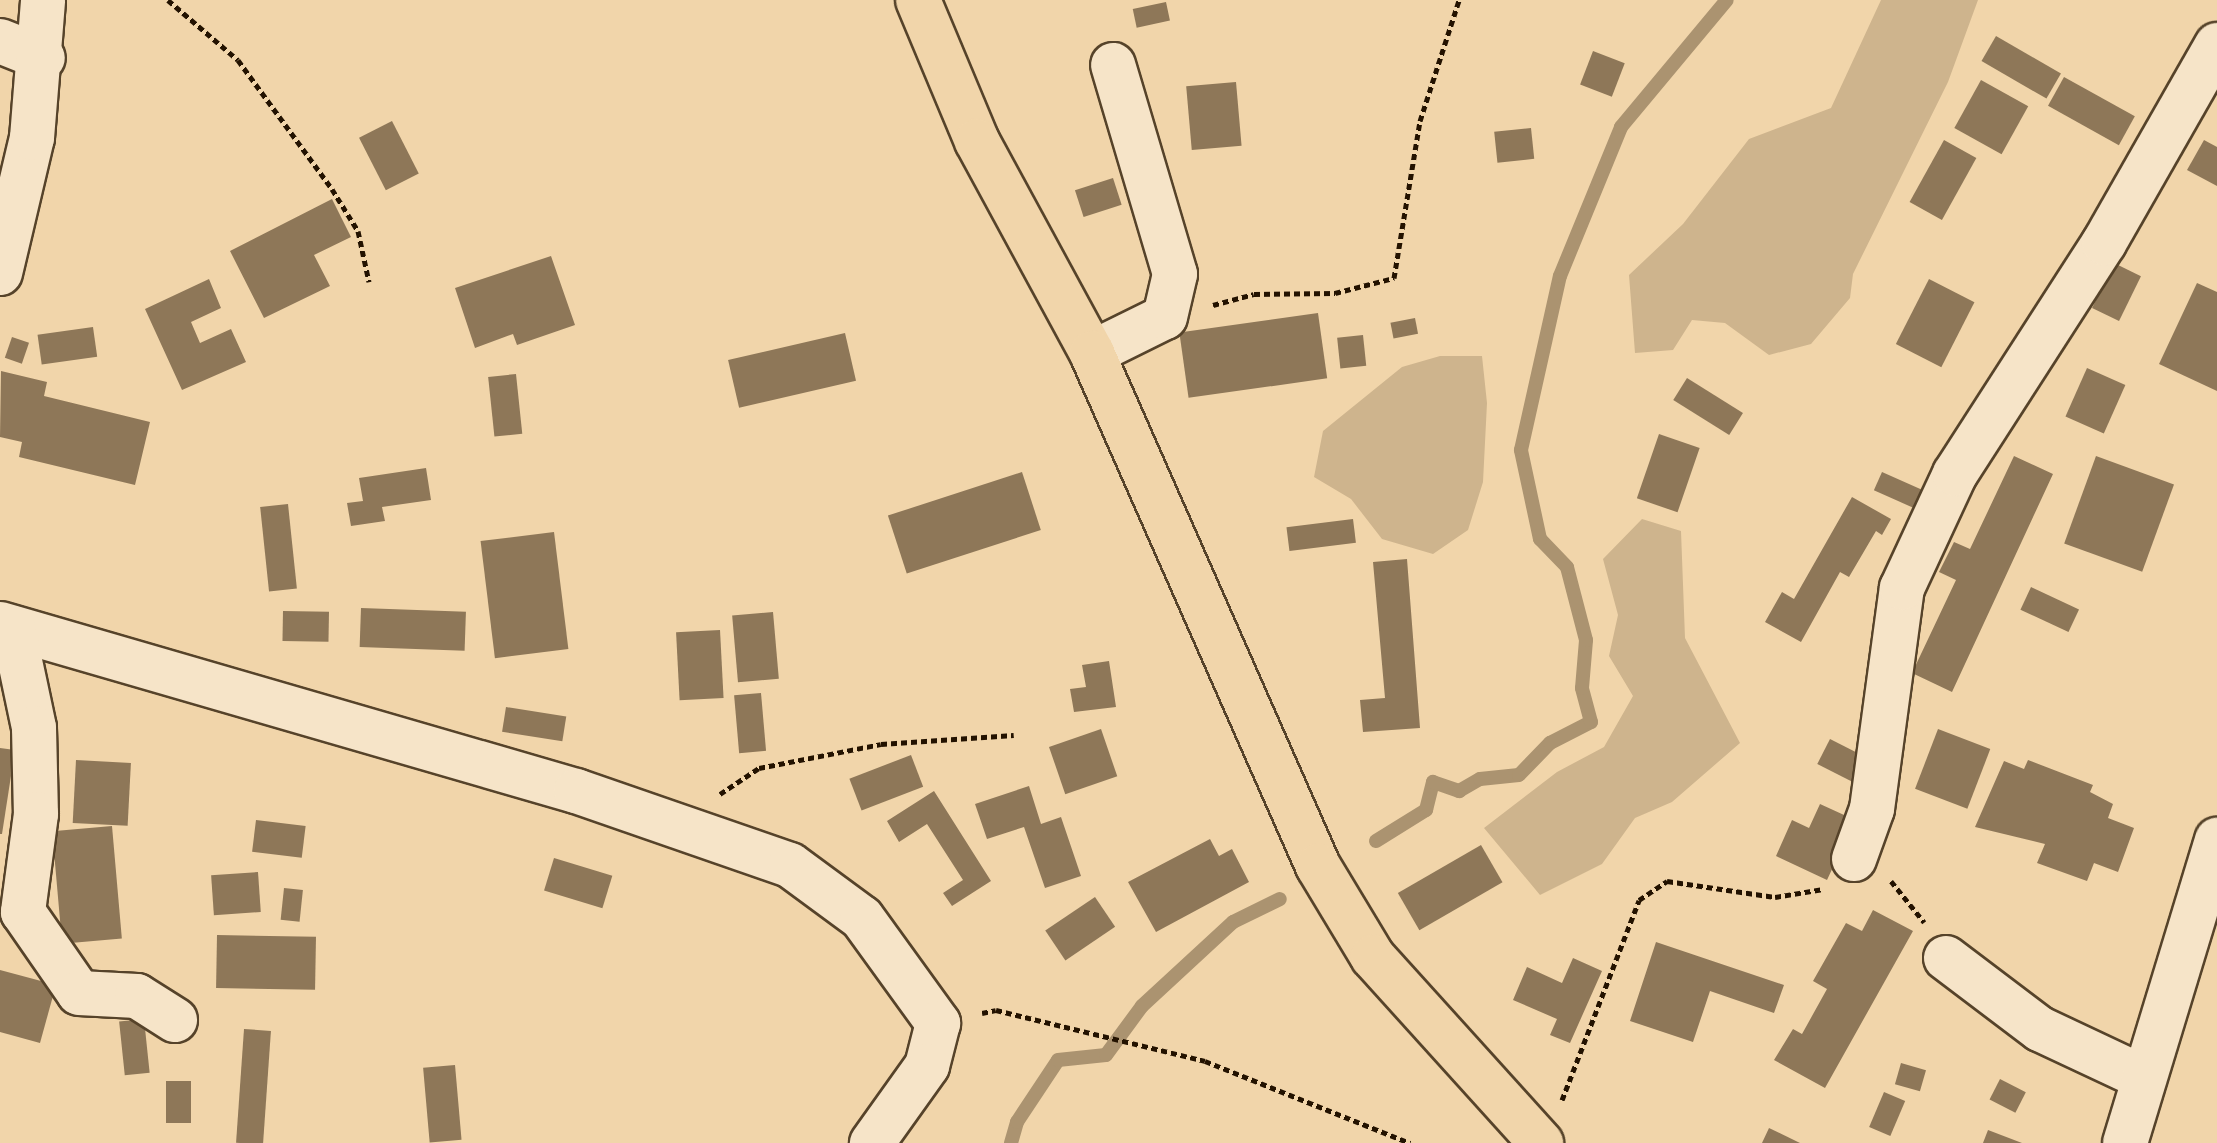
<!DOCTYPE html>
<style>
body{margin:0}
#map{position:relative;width:2217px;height:1143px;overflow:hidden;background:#f1d5aa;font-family:"Old Standard TT",serif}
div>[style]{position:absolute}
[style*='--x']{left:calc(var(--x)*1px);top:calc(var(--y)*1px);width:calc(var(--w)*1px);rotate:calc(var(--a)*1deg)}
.green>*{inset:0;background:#ceb48d}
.stream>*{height:14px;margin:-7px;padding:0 7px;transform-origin:7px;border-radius:7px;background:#ab9370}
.building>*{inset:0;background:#8e7758;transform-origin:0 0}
.path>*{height:5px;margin-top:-2.5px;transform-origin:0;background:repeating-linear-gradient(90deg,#231200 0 6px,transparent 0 10px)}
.roads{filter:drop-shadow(2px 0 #56432a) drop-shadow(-2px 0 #56432a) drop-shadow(0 2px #56432a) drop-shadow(0 -2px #56432a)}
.minor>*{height:44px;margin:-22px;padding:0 22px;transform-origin:22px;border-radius:22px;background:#f6e4c8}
.major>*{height:44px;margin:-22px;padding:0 22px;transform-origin:22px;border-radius:22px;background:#f1d5aa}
span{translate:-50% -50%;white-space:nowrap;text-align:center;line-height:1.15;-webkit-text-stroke:7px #f6e4c8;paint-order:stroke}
</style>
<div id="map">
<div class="green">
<i style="clip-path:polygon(1881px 0,1978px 0,1948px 82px,1853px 274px,1850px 298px,1811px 344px,1769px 355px,1725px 323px,1692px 320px,1673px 350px,1635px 353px,1629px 275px,1683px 224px,1749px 139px,1831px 108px)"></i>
<i style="clip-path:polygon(1440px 356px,1482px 356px,1487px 403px,1483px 482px,1468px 530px,1433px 554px,1382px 539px,1351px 499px,1314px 477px,1323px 431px,1402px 367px)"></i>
<i style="clip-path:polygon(1642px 519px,1681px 531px,1685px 638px,1740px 743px,1672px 802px,1635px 818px,1602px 864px,1540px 895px,1484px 828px,1557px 772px,1604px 747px,1633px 696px,1609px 656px,1618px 615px,1603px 559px)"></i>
</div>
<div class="stream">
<i style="--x:1376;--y:841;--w:59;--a:-31.8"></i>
<i style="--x:1426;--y:810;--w:29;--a:-76"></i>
<i style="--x:1433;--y:782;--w:28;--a:19"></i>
<i style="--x:1459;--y:791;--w:24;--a:-30"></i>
<i style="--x:1480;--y:779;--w:39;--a:-6"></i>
<i style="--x:1519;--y:775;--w:45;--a:-45.9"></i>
<i style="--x:1550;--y:743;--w:46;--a:-27.1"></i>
<i style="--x:1591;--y:722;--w:35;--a:-105"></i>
<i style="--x:1582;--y:688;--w:48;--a:-85.2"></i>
<i style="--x:1586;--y:640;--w:75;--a:-104.6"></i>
<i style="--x:1567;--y:567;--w:39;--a:-134"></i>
<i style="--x:1540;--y:539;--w:91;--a:-102.1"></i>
<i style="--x:1521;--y:450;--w:178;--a:-77.4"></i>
<i style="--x:1560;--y:276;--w:161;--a:-67.7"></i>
<i style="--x:1621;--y:127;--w:165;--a:-50.2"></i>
<i style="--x:1011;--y:1143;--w:22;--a:-74"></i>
<i style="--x:1017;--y:1122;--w:74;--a:-56.5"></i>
<i style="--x:1058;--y:1060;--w:48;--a:-5.9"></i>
<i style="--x:1106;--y:1055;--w:61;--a:-53.7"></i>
<i style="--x:1142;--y:1006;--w:124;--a:-42.7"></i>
<i style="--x:1233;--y:922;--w:52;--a:-26.1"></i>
</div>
<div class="building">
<i style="left:1166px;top:2px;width:19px;height:34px;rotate:78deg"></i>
<i style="left:1996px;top:36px;width:75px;height:29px;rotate:30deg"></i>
<i style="left:1593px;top:51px;width:34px;height:36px;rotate:21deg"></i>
<i style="left:2064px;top:77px;width:81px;height:33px;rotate:29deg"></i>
<i style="left:1981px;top:80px;width:54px;height:55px;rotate:29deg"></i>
<i style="left:1236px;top:82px;width:64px;height:50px;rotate:85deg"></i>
<i style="left:392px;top:121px;width:59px;height:37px;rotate:63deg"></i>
<i style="left:1531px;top:128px;width:31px;height:37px;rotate:84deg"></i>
<i style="left:1944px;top:140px;width:37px;height:71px;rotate:29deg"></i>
<i style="clip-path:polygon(2204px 140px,2217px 147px,2217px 186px,2187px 170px)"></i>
<i style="left:1113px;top:178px;width:28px;height:40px;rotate:72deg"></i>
<i style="clip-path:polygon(332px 199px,351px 237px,314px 255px,330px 286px,264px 318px,230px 251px)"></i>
<i style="clip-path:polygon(551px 256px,575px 325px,517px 345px,513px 334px,475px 348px,455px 288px)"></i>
<i style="left:2114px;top:263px;width:30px;height:50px;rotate:26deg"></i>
<i style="clip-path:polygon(209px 279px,221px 308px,191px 322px,200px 343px,231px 329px,246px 362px,182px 390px,145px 309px)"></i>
<i style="left:1929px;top:279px;width:51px;height:73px;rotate:27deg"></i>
<i style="clip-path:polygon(2197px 283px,2217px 292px,2217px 391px,2159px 364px)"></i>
<i style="left:1318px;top:313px;width:66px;height:140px;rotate:82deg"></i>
<i style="left:1415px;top:318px;width:16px;height:25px;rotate:79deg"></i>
<i style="left:93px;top:327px;width:30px;height:56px;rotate:82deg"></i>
<i style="left:845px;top:333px;width:49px;height:120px;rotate:77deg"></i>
<i style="left:1363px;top:335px;width:31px;height:26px;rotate:84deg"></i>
<i style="left:12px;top:337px;width:18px;height:22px;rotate:19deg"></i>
<i style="left:2087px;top:368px;width:42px;height:53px;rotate:24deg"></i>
<i style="clip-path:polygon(1px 371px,47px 382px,44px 396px,150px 422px,135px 485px,19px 457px,22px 442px,0 437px)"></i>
<i style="left:516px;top:374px;width:60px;height:28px;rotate:84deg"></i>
<i style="left:1687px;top:378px;width:66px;height:26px;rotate:32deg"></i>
<i style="left:1659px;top:434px;width:43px;height:68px;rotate:19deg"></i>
<i style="clip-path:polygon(2014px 456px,2053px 474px,1952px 692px,1912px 673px,1956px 580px,1939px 572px,1954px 542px,1970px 549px)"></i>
<i style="left:2096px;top:456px;width:83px;height:93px;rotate:20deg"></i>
<i style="clip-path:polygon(426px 468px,431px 500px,382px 507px,385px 521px,351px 526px,347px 503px,363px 501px,359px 478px)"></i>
<i style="left:1022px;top:472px;width:61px;height:141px;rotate:72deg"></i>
<i style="left:1882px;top:472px;width:48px;height:20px;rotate:24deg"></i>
<i style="clip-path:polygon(1852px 497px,1891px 519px,1882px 535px,1876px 531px,1849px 577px,1840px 572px,1801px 642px,1765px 622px,1782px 592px,1794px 599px)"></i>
<i style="left:288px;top:504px;width:85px;height:28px;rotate:84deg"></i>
<i style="left:1353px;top:519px;width:24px;height:67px;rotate:83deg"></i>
<i style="left:554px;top:532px;width:118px;height:74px;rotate:83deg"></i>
<i style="clip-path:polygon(1407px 559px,1420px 728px,1363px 732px,1360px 700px,1385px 698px,1373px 562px)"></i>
<i style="left:2031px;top:587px;width:53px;height:25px;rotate:25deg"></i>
<i style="left:361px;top:608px;width:105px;height:39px;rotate:2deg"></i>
<i style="left:283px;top:611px;width:46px;height:30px;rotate:1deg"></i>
<i style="left:773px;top:612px;width:67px;height:41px;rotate:85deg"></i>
<i style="left:720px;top:630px;width:68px;height:44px;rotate:87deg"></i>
<i style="clip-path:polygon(1109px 661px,1116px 707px,1074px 712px,1070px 689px,1086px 687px,1082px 665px)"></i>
<i style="left:761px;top:693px;width:58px;height:27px;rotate:85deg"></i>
<i style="left:506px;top:707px;width:61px;height:25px;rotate:9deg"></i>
<i style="left:1101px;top:729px;width:50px;height:55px;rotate:71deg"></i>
<i style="left:1938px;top:729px;width:56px;height:64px;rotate:21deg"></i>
<i style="left:1830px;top:739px;width:47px;height:28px;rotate:27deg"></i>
<i style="clip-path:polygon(0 748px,15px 750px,2px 834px,0 834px)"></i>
<i style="left:911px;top:755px;width:34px;height:66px;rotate:69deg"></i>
<i style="left:76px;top:760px;width:55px;height:63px;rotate:3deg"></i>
<i style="clip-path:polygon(2028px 760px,2093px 785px,2090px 792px,2113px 804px,2108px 818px,2134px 828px,2118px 872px,2094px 863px,2087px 881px,2037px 863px,2045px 844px,1975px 827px,2004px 761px,2024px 769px)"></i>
<i style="clip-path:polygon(1029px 786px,1041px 824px,1061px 817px,1081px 876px,1045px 888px,1024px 827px,987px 839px,975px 804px)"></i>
<i style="clip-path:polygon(934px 791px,991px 881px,952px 906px,943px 893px,963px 880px,927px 824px,899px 842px,887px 821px)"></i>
<i style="clip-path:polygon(1820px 804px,1855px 820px,1827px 880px,1776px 856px,1792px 820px,1809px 828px)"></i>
<i style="left:256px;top:820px;width:50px;height:32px;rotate:7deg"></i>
<i style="left:112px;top:826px;width:113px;height:60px;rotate:85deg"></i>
<i style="clip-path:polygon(1210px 839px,1219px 856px,1232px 849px,1249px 882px,1156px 932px,1128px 882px)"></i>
<i style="left:1481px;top:845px;width:43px;height:96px;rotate:60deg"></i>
<i style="left:554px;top:858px;width:61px;height:34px;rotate:17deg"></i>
<i style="left:258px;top:872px;width:40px;height:47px;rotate:86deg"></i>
<i style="left:284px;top:888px;width:19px;height:32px;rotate:6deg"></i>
<i style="left:1095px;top:897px;width:36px;height:60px;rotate:56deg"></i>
<i style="clip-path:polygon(1873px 910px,1913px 931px,1825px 1088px,1774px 1060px,1793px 1029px,1802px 1034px,1827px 989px,1813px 981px,1846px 923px,1862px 931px)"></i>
<i style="left:217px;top:935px;width:99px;height:53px;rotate:1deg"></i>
<i style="clip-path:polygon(1656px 942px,1784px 985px,1774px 1013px,1710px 991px,1693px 1042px,1630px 1021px)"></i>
<i style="clip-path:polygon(1573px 958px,1602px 971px,1570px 1043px,1550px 1035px,1557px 1019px,1513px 1000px,1527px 967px,1562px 983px)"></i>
<i style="clip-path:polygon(0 970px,56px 985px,40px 1043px,0 1032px)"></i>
<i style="left:144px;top:1019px;width:54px;height:25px;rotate:84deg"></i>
<i style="left:244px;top:1029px;width:27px;height:114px;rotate:4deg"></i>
<i style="left:1901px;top:1063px;width:26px;height:22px;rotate:16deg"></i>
<i style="left:455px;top:1065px;width:75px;height:32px;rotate:85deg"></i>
<i style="left:2000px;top:1079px;width:29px;height:23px;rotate:27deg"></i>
<i style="left:166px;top:1081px;width:25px;height:42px"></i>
<i style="left:1884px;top:1092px;width:23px;height:38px;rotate:23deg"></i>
<i style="clip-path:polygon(1769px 1128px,1800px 1143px,1762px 1143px)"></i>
<i style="clip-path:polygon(1988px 1130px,2022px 1143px,1983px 1143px)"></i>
</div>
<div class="path">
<i style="--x:168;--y:0;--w:92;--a:40.6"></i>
<i style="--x:238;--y:60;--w:160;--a:53.9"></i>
<i style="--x:332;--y:189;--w:49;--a:58.2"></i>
<i style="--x:358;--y:231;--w:52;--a:77.8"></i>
<i style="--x:1213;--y:305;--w:42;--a:-15"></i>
<i style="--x:1254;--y:294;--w:81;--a:-0.7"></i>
<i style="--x:1335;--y:293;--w:61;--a:-14.3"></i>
<i style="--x:1394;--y:278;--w:159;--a:-80.6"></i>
<i style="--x:1420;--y:121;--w:127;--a:-72.1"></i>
<i style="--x:720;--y:794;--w:47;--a:-33.7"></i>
<i style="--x:759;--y:768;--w:124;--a:-11.1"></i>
<i style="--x:881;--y:744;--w:133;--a:-3.9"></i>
<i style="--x:1891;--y:881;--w:53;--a:51.2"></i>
<i style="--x:982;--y:1013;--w:14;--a:-12"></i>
<i style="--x:996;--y:1010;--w:215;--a:13.7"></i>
<i style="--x:1205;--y:1061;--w:221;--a:21.8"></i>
<i style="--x:1562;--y:1100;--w:214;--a:-68.9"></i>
<i style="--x:1639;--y:900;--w:34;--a:-34"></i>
<i style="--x:1667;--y:881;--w:109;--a:8.4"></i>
<i style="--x:1775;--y:897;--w:49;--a:-9.5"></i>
</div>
<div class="roads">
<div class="minor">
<i style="--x:0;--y:41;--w:46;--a:21.6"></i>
<i style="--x:0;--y:273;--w:139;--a:-76.7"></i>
<i style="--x:32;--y:138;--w:138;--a:-85.4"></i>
<i style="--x:1092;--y:353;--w:81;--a:-26.3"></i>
<i style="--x:1165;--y:317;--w:44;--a:-76.9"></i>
<i style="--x:1175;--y:274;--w:218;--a:-106.5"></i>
<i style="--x:0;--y:624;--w:600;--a:16.17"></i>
<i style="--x:576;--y:791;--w:226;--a:19.1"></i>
<i style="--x:790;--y:865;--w:89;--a:36.4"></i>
<i style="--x:862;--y:918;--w:130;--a:54.1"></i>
<i style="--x:938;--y:1023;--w:44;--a:104.3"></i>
<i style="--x:927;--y:1066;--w:95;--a:125.5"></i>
<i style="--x:13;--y:628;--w:102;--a:78.1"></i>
<i style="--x:34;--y:728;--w:86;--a:88.7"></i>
<i style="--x:36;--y:814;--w:99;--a:97.6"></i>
<i style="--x:23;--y:912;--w:98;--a:55.3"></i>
<i style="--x:79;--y:993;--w:58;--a:3"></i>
<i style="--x:137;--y:996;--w:45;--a:32.3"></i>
<i style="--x:1854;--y:859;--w:53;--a:-70.2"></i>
<i style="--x:1872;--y:809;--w:223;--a:-82.3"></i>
<i style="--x:1902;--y:588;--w:126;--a:-65.1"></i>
<i style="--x:1955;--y:474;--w:275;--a:-57.2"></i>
<i style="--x:2104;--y:243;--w:228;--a:-60.3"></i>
<i style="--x:1946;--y:958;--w:118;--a:37.1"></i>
<i style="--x:2040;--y:1029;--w:115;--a:25.2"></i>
<i style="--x:2125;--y:1143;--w:317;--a:-73.1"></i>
</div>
<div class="major">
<i style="--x:918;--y:0;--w:153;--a:67.3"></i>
<i style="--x:977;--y:141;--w:241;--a:61.5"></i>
<i style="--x:1092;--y:353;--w:561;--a:66.22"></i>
<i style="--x:1318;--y:866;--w:106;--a:58.9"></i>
<i style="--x:1373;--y:957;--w:251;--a:47.9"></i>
</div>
</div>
</div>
